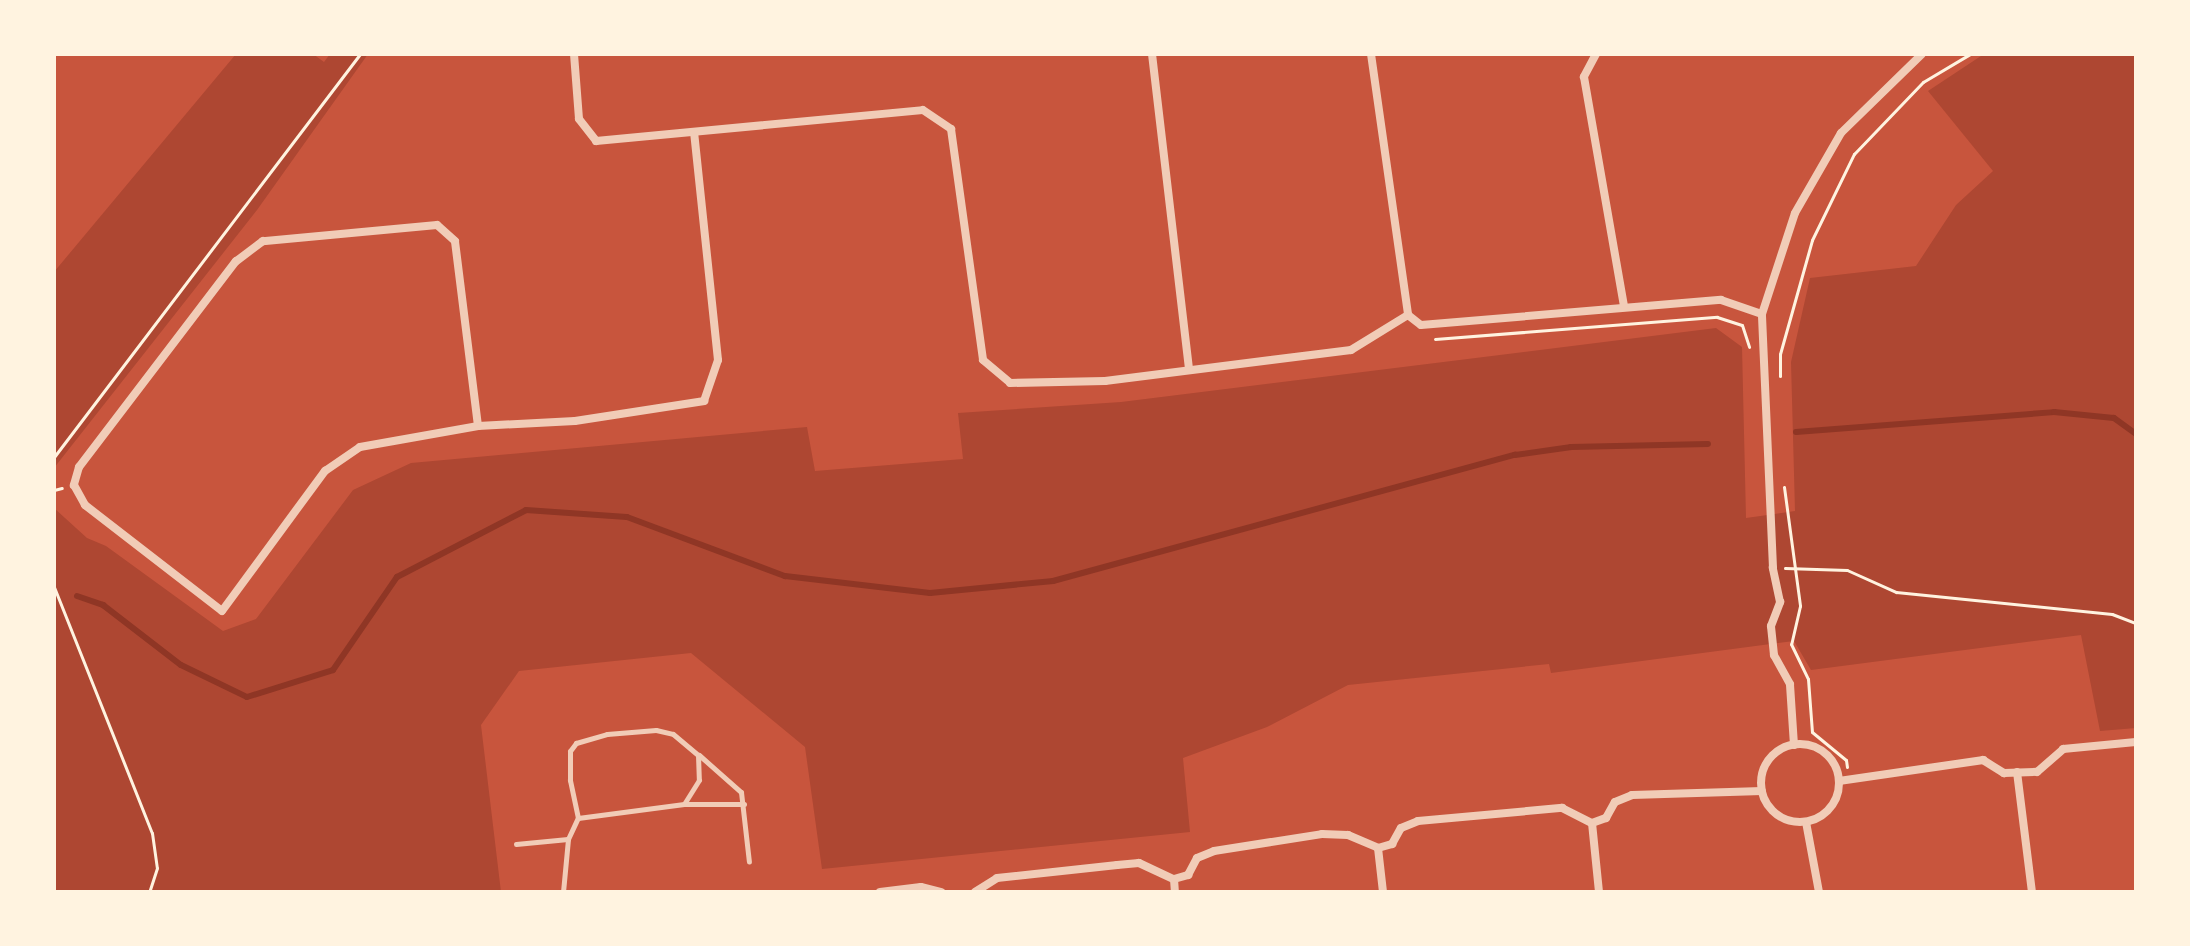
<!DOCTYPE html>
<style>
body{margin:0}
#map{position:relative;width:2190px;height:946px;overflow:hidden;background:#c8553d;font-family:Signika,sans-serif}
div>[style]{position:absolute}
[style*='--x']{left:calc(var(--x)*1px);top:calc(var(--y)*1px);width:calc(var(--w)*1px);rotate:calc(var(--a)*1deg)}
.green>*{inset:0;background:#ae4732}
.stream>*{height:6px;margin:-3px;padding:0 3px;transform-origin:3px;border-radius:3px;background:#8f3625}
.path>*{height:3px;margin:-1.5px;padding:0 1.5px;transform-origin:1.5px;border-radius:1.5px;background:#fff3e0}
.service>*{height:5px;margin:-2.5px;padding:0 2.5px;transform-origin:2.5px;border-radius:2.5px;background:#f1ccb7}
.minor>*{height:8px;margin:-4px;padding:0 4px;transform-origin:4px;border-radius:4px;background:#f1ccb7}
.minor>.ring{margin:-4px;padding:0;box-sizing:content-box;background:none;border:8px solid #f1ccb7;border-radius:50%}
span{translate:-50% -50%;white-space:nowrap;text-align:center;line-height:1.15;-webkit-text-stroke:8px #fff3e0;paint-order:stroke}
.frame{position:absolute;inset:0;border:56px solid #fff3e0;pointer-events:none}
</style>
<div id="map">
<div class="green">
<i style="clip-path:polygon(236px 54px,313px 54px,324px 62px,330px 54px,368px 54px,257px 210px,54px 468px,54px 272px)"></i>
<i style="clip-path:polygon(1984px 54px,2136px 54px,2136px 728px,2100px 731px,2081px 635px,1811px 670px,1794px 641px,1551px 673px,1549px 664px,1348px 685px,1267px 727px,1183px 758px,1190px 832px,822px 869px,805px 747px,691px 653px,519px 671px,481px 725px,501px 892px,54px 892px,54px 508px,87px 538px,106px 546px,223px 631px,256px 619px,353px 490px,411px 463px,807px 427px,815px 471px,963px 459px,958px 413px,1121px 402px,1716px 328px,1742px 347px,1746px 518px,1795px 511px,1791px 362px,1810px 278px,1916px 266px,1956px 205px,1993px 171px,1928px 91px)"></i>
</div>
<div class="stream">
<i style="--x:1796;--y:432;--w:259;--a:-4.4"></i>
<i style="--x:2054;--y:412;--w:60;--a:5.7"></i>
<i style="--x:2114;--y:418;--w:27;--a:36"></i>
<i style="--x:77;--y:596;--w:28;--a:19"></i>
<i style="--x:103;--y:605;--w:98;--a:37.6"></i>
<i style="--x:181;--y:665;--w:73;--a:25.9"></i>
<i style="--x:247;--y:697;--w:90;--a:-17.4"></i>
<i style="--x:333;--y:670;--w:113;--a:-55.5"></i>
<i style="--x:397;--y:577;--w:145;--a:-27.4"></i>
<i style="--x:526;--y:510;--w:101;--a:4"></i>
<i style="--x:627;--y:517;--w:169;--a:20.5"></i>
<i style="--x:785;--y:576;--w:146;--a:6.7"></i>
<i style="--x:930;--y:593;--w:124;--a:-5.6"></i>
<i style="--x:1053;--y:581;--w:479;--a:-15.3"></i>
<i style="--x:1515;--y:455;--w:57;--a:-8.1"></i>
<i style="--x:1571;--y:447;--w:137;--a:-1.3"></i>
</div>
<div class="path">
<i style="--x:1435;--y:339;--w:283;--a:-4.5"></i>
<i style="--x:1717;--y:317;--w:26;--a:18"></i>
<i style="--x:1742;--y:325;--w:23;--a:72"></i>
<i style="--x:1780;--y:376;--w:22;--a:-90"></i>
<i style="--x:1780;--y:354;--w:118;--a:-74.3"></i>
<i style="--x:1812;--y:240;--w:96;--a:-64"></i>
<i style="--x:1854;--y:154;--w:100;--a:-46.2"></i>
<i style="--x:1923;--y:82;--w:55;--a:-30.8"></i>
<i style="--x:54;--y:457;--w:506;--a:-52.79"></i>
<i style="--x:1784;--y:487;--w:120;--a:82.3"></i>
<i style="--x:1800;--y:606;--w:39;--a:103"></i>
<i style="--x:1791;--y:644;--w:39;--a:64"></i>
<i style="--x:1808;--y:679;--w:53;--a:85.7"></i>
<i style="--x:1812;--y:732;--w:44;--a:39.5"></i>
<i style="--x:1846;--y:760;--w:7;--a:82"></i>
<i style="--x:54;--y:490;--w:8;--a:-14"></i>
<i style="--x:1785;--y:568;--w:62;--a:1.8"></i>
<i style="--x:1847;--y:570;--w:54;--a:24.2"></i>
<i style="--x:1896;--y:592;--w:217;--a:5.8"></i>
<i style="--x:2112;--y:614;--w:26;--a:21"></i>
<i style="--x:54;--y:587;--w:265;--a:68.3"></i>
<i style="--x:152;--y:833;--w:35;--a:82"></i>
<i style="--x:157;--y:868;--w:25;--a:108"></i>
</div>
<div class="service">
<i style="--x:699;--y:755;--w:56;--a:41.4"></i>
<i style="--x:741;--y:792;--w:70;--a:83.5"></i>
<i style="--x:685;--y:804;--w:59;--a:0"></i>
<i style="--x:516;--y:844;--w:52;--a:-5.5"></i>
<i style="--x:563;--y:892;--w:53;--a:-84.6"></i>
<i style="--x:568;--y:839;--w:23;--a:-65"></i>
<i style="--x:578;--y:818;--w:39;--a:-102"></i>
<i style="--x:570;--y:780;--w:29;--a:-90"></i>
<i style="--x:570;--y:751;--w:10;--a:-53"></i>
<i style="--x:576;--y:743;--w:32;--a:-16"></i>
<i style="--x:607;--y:734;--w:49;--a:-4.7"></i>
<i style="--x:656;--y:730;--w:17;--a:13"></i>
<i style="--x:673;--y:734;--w:33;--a:40"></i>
<i style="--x:698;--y:755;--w:25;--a:88"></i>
<i style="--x:699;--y:780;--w:28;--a:122"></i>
<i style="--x:684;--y:804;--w:107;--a:172.5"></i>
</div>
<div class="minor">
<i style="--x:574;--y:54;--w:65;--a:85.6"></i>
<i style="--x:579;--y:119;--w:28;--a:52"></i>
<i style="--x:596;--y:141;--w:328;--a:-5.4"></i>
<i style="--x:923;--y:110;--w:34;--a:34"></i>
<i style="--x:951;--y:129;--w:233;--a:82.1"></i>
<i style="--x:983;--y:360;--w:35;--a:40"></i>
<i style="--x:1010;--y:383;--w:95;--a:-1.2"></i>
<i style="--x:1105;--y:381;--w:248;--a:-7.2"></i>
<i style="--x:1351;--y:350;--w:67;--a:-31.6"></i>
<i style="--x:1408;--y:315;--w:16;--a:38"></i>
<i style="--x:1421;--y:325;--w:301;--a:-4.8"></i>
<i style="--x:1721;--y:300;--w:43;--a:18.9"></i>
<i style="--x:1152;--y:54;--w:317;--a:83.3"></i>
<i style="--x:1371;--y:54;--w:264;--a:81.9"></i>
<i style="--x:1596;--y:54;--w:26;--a:118"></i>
<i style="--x:1584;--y:77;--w:232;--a:80.1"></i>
<i style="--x:478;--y:426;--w:186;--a:-97.1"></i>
<i style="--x:455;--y:241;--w:24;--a:-138"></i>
<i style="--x:437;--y:225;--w:175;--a:174.7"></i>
<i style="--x:263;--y:241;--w:34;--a:143"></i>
<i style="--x:236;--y:261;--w:259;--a:127.3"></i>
<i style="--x:79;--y:467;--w:19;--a:106"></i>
<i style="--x:74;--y:485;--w:23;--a:61"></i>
<i style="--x:85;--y:505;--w:173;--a:37.7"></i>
<i style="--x:222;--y:611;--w:174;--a:-53.7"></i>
<i style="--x:325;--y:471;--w:42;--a:-34.4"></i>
<i style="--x:360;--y:447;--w:120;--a:-10.1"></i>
<i style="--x:478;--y:426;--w:97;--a:-3"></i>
<i style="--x:575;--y:421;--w:131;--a:-8.8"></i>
<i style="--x:704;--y:401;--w:43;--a:-71.1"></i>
<i style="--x:718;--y:360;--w:228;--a:-96"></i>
<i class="ring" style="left:1761px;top:744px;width:70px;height:70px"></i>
<i style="--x:1794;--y:745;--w:61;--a:-93.8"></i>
<i style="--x:1790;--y:684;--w:33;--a:-119"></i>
<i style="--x:1774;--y:655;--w:29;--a:-96"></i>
<i style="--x:1771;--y:626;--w:26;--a:-69"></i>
<i style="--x:1780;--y:602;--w:35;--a:-102"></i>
<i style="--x:1773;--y:568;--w:254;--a:-92.5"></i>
<i style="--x:1762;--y:314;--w:106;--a:-71.9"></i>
<i style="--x:1795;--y:213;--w:92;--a:-60.1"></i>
<i style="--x:1841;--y:133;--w:113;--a:-44.3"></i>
<i style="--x:2017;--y:772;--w:121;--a:82.9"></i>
<i style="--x:1839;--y:781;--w:146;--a:-8.3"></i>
<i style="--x:1983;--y:760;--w:25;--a:32"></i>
<i style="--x:2004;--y:773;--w:33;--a:-2"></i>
<i style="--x:2037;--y:772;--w:35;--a:-41"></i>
<i style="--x:2063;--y:749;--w:73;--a:-5.5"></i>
<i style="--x:1806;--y:822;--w:71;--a:79.5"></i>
<i style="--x:1592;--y:823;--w:69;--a:84.2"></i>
<i style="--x:1378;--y:848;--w:44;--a:83.5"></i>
<i style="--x:1174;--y:879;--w:13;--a:86"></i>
<i style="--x:880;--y:892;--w:41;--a:-7"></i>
<i style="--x:921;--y:887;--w:21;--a:14"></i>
<i style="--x:975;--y:892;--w:26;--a:-32"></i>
<i style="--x:997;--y:878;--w:121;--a:-6.2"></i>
<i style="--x:1117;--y:865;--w:22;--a:-5"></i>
<i style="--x:1139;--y:863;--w:38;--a:25"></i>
<i style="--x:1174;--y:879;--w:15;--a:-16"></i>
<i style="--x:1188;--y:875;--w:19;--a:-62"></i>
<i style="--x:1197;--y:858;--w:18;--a:-22"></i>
<i style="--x:1214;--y:851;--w:109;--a:-8.9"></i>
<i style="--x:1322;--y:834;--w:26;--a:2"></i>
<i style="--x:1348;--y:835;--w:33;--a:23"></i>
<i style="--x:1378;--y:848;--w:15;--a:-16"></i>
<i style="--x:1392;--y:844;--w:18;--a:-61"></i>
<i style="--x:1401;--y:828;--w:18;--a:-22"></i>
<i style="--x:1418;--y:821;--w:145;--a:-5.2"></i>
<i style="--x:1562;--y:808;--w:34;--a:27"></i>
<i style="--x:1592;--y:823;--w:15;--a:-20"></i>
<i style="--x:1606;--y:818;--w:18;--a:-61"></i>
<i style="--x:1615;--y:802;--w:18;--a:-22"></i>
<i style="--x:1632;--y:795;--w:130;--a:-1.8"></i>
</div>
<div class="frame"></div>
</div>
